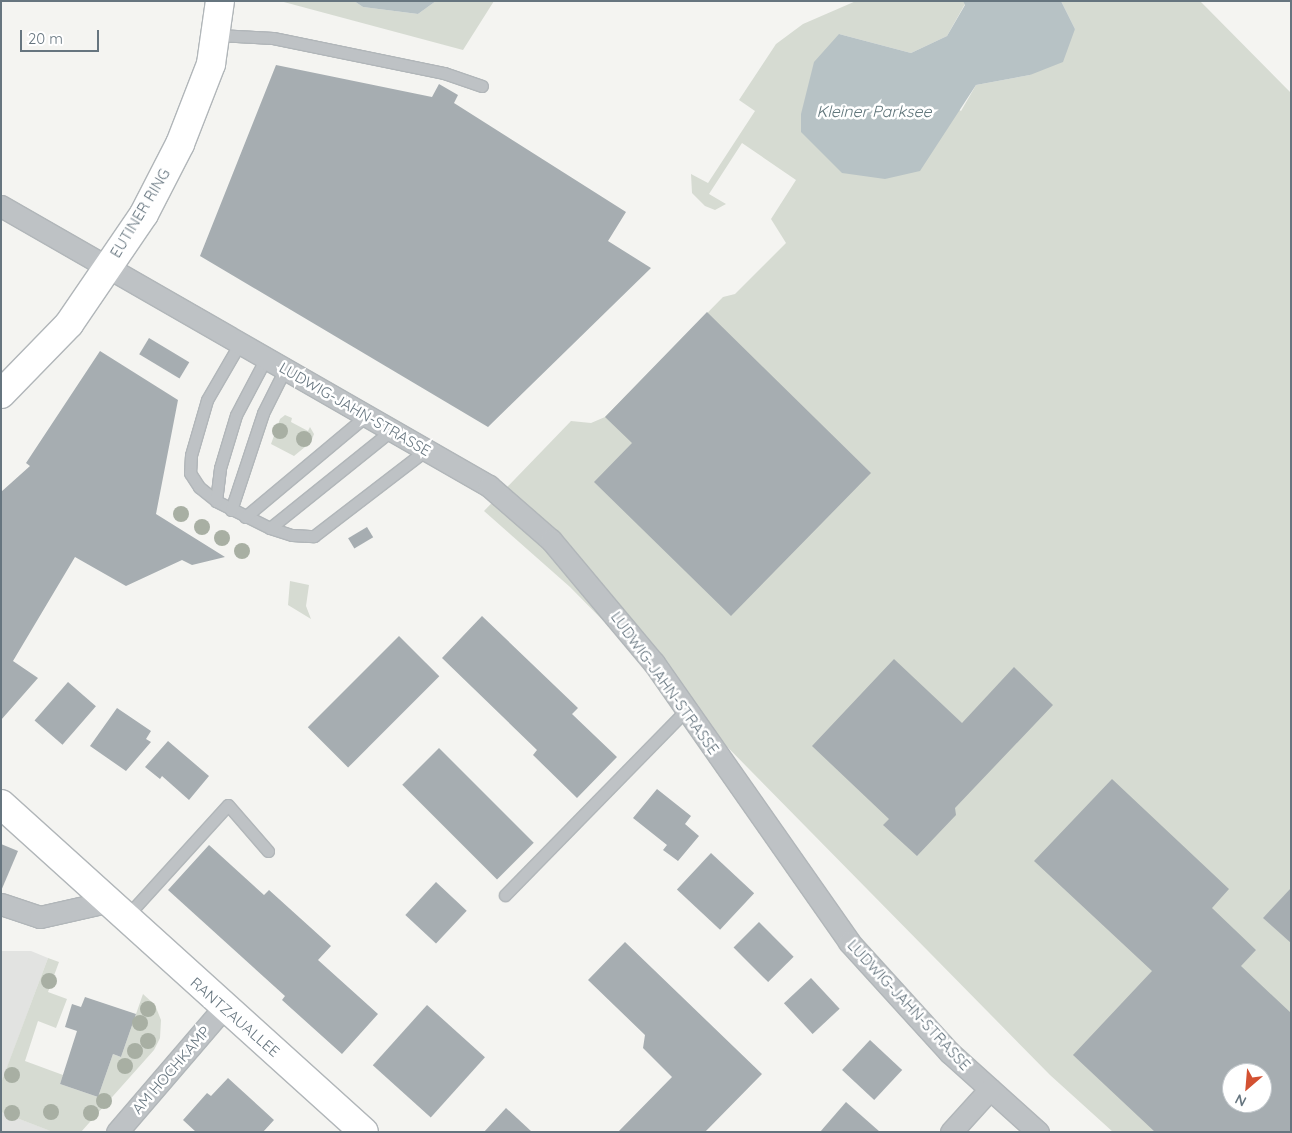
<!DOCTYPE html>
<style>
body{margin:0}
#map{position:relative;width:1292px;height:1133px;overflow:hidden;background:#f4f4f1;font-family:Quicksand,sans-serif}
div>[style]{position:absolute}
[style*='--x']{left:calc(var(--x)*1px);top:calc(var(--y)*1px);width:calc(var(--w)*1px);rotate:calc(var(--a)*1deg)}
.built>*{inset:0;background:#e2e3e1}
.green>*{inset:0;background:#d6dbd2}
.water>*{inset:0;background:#b7c2c5}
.building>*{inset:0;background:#a6adb1;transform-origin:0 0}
.roads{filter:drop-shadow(1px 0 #b1b6b9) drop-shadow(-1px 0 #b1b6b9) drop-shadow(0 1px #b1b6b9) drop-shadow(0 -1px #b1b6b9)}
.service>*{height:11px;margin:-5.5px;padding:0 5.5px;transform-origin:5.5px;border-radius:5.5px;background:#bec2c5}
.minor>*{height:21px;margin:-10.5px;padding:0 10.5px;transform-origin:10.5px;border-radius:10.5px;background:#bec2c5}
.secondary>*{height:28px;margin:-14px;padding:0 14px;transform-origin:14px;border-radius:14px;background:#fff}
.primary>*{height:28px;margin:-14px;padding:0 14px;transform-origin:14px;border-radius:14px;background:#fff}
.trees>*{width:16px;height:16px;margin:-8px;border-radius:50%;background:#a8afa3}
span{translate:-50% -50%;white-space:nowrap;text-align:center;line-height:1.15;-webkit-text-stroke:5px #fff;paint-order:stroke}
.street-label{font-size:15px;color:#66757f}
.water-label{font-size:16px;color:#62777c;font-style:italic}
.frame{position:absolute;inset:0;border:2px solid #66757f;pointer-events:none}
.north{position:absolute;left:1222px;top:1063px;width:50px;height:50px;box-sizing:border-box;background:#fff;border:1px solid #c2c8cc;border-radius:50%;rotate:207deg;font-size:14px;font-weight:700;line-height:20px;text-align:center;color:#66757f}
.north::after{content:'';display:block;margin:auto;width:18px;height:22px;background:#d35132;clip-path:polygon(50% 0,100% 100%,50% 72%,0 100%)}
.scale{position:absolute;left:20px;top:30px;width:79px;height:22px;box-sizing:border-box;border:2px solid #66757f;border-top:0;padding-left:6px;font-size:15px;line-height:18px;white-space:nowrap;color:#66757f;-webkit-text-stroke:4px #fff;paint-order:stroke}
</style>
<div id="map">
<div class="built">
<i style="clip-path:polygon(1px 951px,31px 951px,48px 958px,1px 1084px)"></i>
<i style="clip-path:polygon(1px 1112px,51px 1131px,53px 1132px,1px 1132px)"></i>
</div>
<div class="green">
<i style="clip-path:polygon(280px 1px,354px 1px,363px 7px,418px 14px,436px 1px,494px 1px,463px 50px)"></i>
<i style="clip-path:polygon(evenodd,856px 1px,963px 1px,965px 4px,947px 36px,911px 53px,839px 34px,961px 111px,976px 85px,1030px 75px,1075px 29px,1061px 1px,1200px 1px,1291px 93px,1291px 1132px,1113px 1132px,1050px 1075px,570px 587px,484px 511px,571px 421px,591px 423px,605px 417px,723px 297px,735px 294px,786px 243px,771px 219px,796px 180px,742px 143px,709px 194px,726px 204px,715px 210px,705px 206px,692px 193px,691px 174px,708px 183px,755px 111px,739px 100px,776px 44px,803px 24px,856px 1px,1232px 1073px,1262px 1073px,1262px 1103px,1232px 1103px,1232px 1073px)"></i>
<i style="clip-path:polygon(285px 415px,292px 418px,291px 422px,308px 431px,310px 427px,314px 434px,311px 442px,294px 456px,271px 444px,280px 419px)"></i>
<i style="clip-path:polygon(290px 581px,309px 585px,306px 606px,311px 619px,288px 605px)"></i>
<i style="clip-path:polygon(48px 958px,59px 962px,48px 992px,67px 999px,56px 1028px,38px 1021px,25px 1061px,63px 1075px,60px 1084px,98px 1097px,113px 1054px,121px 1057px,143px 994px,155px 1005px,161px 1020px,160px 1038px,154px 1050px,81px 1132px,53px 1132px,1px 1112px,1px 1083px)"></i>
</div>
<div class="water">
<i style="clip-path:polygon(354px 1px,436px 1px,418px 14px,363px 7px)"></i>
<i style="clip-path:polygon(963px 1px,1061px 1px,1075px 29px,1063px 62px,1030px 75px,976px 85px,920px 171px,885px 179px,842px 173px,801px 132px,801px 114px,814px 62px,839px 34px,911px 53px,947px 36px,965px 5px)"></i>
</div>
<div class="building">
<i style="clip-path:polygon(276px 65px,432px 97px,439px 84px,458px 95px,454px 103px,626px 212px,608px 241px,651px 268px,488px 427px,200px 256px)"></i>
<i style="clip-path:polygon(707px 312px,871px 473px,731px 616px,594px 482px,632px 443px,605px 417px)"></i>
<i style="left:149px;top:338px;width:47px;height:19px;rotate:31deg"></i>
<i style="clip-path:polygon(100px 351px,178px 400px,156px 514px,225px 557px,192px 565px,182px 560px,126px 586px,75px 557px,13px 661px,38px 678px,1px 720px,1px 492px,30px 466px,26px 463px)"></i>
<i style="left:367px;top:527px;width:12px;height:22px;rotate:59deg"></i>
<i style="clip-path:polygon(482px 616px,578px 708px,572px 714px,617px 757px,577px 798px,533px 755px,537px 750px,442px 658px)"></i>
<i style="left:399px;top:636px;width:57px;height:129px;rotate:45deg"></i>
<i style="clip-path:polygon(894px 659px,962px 723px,1014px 667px,1053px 705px,955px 808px,956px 815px,917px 856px,883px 825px,889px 819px,812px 746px)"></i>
<i style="left:68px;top:682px;width:37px;height:51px;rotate:41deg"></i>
<i style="clip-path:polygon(117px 708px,151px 731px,146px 739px,151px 742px,126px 771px,90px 746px)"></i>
<i style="clip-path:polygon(168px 741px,209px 776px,189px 800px,162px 776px,160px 779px,145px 767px)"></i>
<i style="left:439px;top:748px;width:134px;height:52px;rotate:45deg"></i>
<i style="clip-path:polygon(evenodd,1112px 779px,1229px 889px,1212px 908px,1256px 950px,1241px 966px,1291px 1013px,1291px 1132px,1155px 1132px,1073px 1055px,1152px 971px,1034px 861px,1112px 779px,1232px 1073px,1262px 1073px,1262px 1103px,1232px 1103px,1232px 1073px)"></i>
<i style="clip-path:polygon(657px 789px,691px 816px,685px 824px,699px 836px,678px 861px,663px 850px,667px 845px,633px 818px)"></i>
<i style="clip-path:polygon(1px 844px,18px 851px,1px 891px)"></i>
<i style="clip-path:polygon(209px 845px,264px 895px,269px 890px,331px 946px,318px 960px,378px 1014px,342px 1054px,282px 1000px,285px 996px,168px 890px)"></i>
<i style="left:711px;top:853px;width:59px;height:50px;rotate:43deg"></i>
<i style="left:436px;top:882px;width:42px;height:45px;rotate:43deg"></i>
<i style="clip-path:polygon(1291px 888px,1291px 943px,1263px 918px)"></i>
<i style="left:759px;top:922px;width:49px;height:36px;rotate:45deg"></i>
<i style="clip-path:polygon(625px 942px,762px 1074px,705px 1132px,618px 1132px,672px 1077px,643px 1048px,645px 1035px,588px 980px)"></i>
<i style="left:811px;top:978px;width:42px;height:37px;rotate:47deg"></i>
<i style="clip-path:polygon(85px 997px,136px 1014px,121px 1057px,113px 1054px,98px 1097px,60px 1084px,77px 1031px,65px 1027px,72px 1004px,81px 1007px)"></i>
<i style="left:427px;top:1005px;width:78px;height:81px;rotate:42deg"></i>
<i style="left:870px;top:1040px;width:44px;height:41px;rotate:43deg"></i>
<i style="clip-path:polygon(228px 1078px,274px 1120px,263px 1132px,196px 1132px,183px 1120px,207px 1093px,211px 1096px)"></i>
<i style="clip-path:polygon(846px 1102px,880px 1132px,820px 1132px)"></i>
<i style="clip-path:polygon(506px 1108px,532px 1132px,484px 1132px)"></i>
</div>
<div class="roads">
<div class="service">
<i style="--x:218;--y:35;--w:55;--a:3.1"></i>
<i style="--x:273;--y:38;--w:175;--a:11.6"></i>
<i style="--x:444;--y:73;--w:40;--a:18.9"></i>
<i style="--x:240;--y:343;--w:66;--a:120.1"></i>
<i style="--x:207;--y:400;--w:57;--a:106.2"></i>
<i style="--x:191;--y:455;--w:18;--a:93"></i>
<i style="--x:190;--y:473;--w:17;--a:57"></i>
<i style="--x:199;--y:487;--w:22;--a:39"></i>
<i style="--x:216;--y:501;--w:60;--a:26.6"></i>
<i style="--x:270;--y:528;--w:23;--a:18"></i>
<i style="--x:292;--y:535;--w:22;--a:3"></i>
<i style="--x:314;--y:536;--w:141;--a:-37.5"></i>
<i style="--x:216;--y:501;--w:33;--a:-83"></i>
<i style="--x:220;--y:468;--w:55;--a:-73.2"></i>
<i style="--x:236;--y:415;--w:64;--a:-62.2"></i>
<i style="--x:231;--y:510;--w:102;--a:-71.7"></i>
<i style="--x:263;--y:413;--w:49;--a:-63.4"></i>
<i style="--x:245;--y:517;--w:159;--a:-39.9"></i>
<i style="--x:270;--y:528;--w:156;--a:-38.8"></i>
<i style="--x:505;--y:895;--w:259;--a:-45.6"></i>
<i style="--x:126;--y:917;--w:151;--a:-47.7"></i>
<i style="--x:228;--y:805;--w:61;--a:49"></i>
</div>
<div class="minor">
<i style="--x:1;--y:206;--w:563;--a:29.85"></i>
<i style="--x:489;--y:486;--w:82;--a:41.1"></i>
<i style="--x:551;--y:540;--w:160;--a:50.1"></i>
<i style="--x:654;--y:663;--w:340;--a:55"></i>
<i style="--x:849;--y:942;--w:149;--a:47.7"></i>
<i style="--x:949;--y:1052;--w:120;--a:42"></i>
<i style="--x:1;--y:904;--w:41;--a:18.4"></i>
<i style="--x:40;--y:917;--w:68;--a:-12.8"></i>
<i style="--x:117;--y:1132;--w:165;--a:-49.4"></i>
<i style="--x:951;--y:1132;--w:58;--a:-47.8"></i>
</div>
<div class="secondary">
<i style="--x:1;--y:804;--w:489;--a:42.1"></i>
</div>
<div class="primary">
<i style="--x:1;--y:394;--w:98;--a:-45.8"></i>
<i style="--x:69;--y:324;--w:133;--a:-55.7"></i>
<i style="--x:144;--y:214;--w:79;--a:-62.8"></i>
<i style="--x:180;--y:144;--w:86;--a:-68.8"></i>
<i style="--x:211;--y:64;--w:64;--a:-81.9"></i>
</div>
</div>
<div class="trees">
<i style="left:280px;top:431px"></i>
<i style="left:304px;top:439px"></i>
<i style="left:181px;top:514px"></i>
<i style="left:202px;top:527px"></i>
<i style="left:222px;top:538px"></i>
<i style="left:242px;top:551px"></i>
<i style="left:49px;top:981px"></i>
<i style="left:148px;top:1009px"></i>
<i style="left:140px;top:1023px"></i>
<i style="left:148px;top:1041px"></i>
<i style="left:135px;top:1051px"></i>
<i style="left:125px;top:1066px"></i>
<i style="left:12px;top:1075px"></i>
<i style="left:104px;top:1101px"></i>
<i style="left:51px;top:1112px"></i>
<i style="left:12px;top:1113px"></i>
<i style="left:91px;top:1113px"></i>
</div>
<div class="street-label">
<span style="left:140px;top:213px;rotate:-59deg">EUTINER RING</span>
<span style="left:355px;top:409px;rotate:30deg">LUDWIG-JAHN-STRASSE</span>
<span style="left:665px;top:683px;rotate:54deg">LUDWIG-JAHN-STRASSE</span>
<span style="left:909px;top:1005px;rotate:47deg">LUDWIG-JAHN-STRASSE</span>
<span style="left:235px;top:1017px;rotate:41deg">RANTZAUALLEE</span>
<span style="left:171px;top:1070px;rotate:-49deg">AM HOCHKAMP</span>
</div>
<div class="water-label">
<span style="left:874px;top:111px">Kleiner Parksee</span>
</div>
<div class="frame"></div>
<div class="north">N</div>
<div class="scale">20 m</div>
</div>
